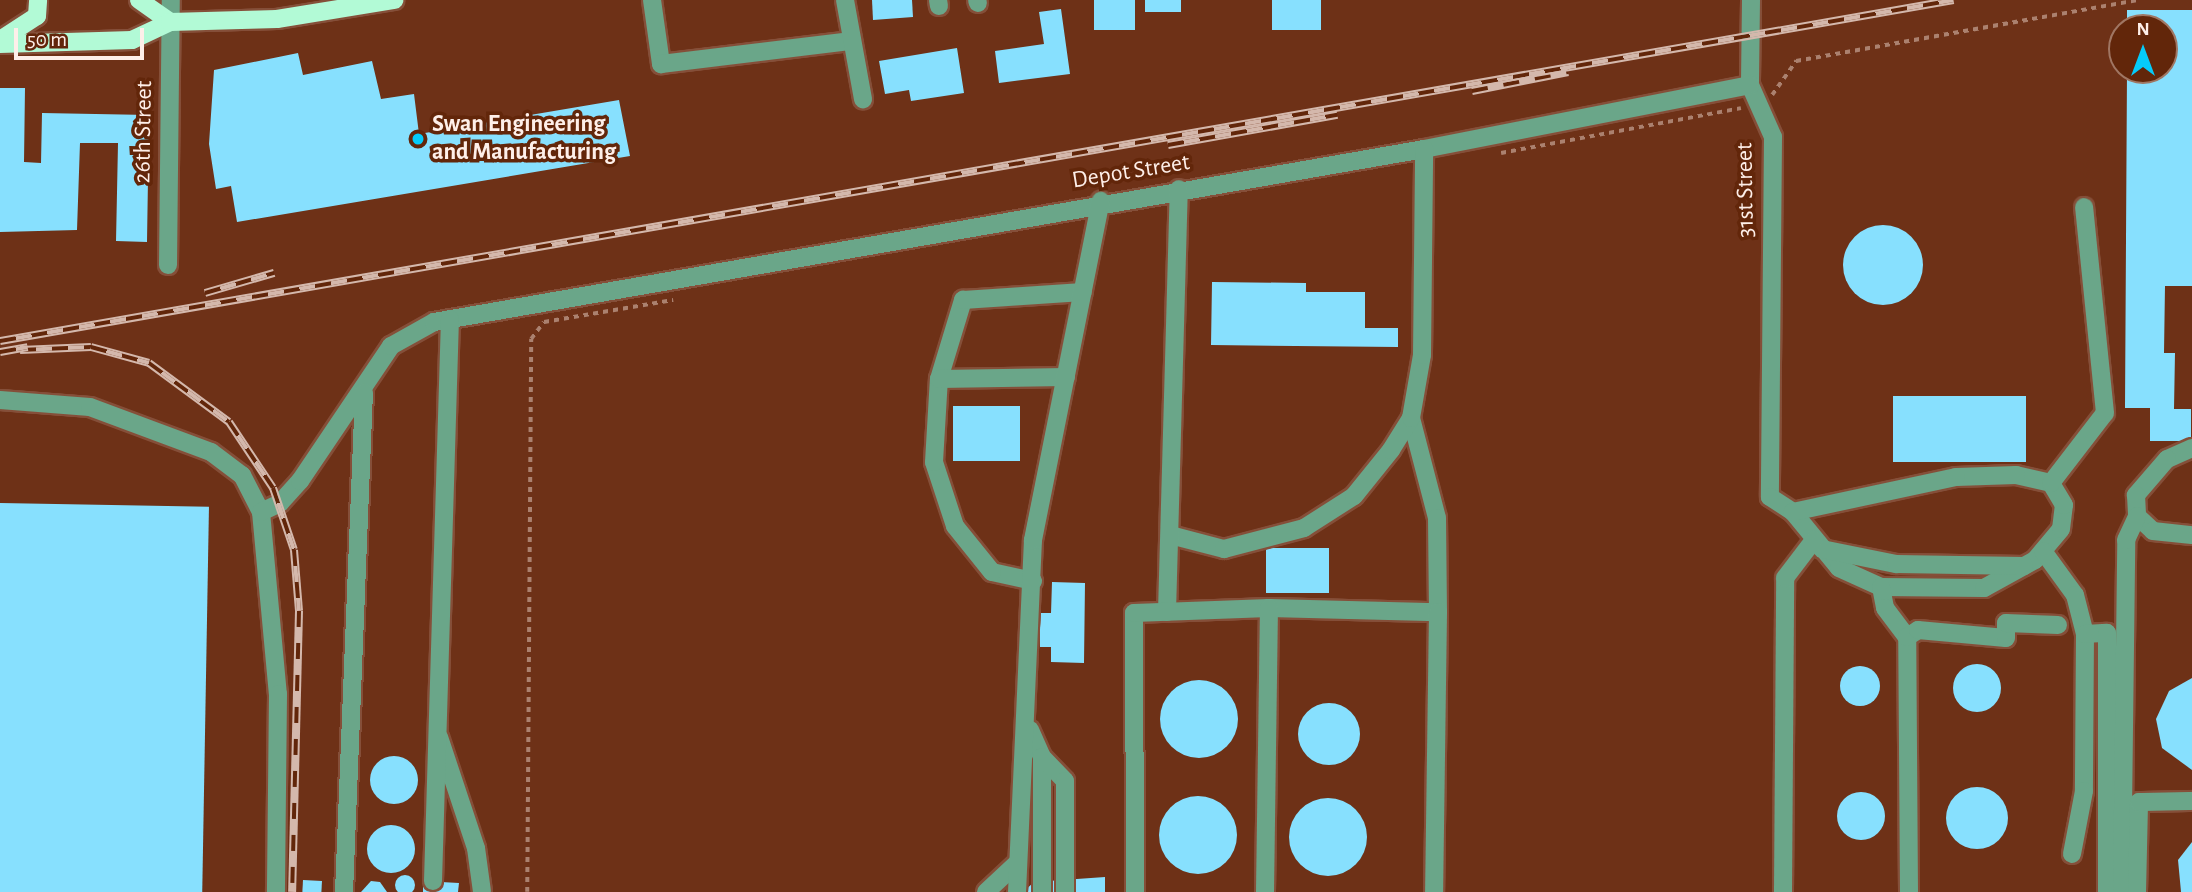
<!DOCTYPE html>
<style>
body{margin:0}
#map{position:relative;width:2192px;height:892px;overflow:hidden;background:#6e3117;font-family:"Alegreya Sans",sans-serif}
div>[style]{position:absolute}
[style*='--x']{left:calc(var(--x)*1px);top:calc(var(--y)*1px);width:calc(var(--w)*1px);rotate:calc(var(--a)*1deg)}
.building>*{inset:0;background:#87e0fe;transform-origin:0 0}
.round{border-radius:50%}
.path>*{height:3.5px;margin-top:-1.75px;transform-origin:0;background:repeating-linear-gradient(90deg,#ab816f 0 5px,transparent 0 10px)}
.roads{filter:drop-shadow(2px 0 #854f39) drop-shadow(-2px 0 #854f39) drop-shadow(0 2px #854f39) drop-shadow(0 -2px #854f39)}
.minor>*{height:18px;margin:-9px;padding:0 9px;transform-origin:9px;border-radius:9px;background:#6aa689}
.major>*{height:18px;margin:-9px;padding:0 9px;transform-origin:9px;border-radius:9px;background:#b2fad6}
.rail>*{height:8px;margin-top:-4px;transform-origin:0;background:repeating-linear-gradient(90deg,#62260a 0 16px,#d4b8ac 0 32px);box-sizing:border-box;border-block:2px solid #d4b8ac}
.dots>*{width:19px;height:19px;translate:-50% -50%;box-sizing:border-box;border:4px solid #62260a;border-radius:50%}
span{translate:-50% -50%;white-space:nowrap;text-align:center;line-height:1.15;-webkit-text-stroke:7px #62260a;paint-order:stroke}
.poi-label{font-size:24px;color:#feefe9;font-weight:700}
.left{translate:0 -50%;text-align:left}
.street-label{font-size:24px;color:#feefe9}
.north{position:absolute;left:2108px;top:14px;width:70px;height:70px;box-sizing:border-box;background:#62260a;border:2px solid #a07663;border-radius:50%;rotate:0deg;font-size:19px;font-weight:700;line-height:28px;text-align:center;color:#feefe9}
.north::after{content:'';display:block;margin:auto;width:24px;height:32px;background:#05cbf9;clip-path:polygon(50% 0,100% 100%,50% 72%,0 100%)}
.scale{position:absolute;left:14px;top:28px;width:130px;height:32px;box-sizing:border-box;border:4px solid #feefe9;border-top:0;padding-left:9px;font-size:21px;line-height:24px;white-space:nowrap;color:#feefe9;-webkit-text-stroke:5px #62260a;paint-order:stroke}
</style>
<div id="map">
<div class="building">
<i style="clip-path:polygon(872px 0,912px 0,913px 17px,873px 20px)"></i>
<i style="left:1094px;top:0;width:41px;height:30px"></i>
<i style="left:1145px;top:0;width:36px;height:12px"></i>
<i style="left:1272px;top:0;width:49px;height:30px"></i>
<i style="clip-path:polygon(1061px 9px,1070px 74px,999px 83px,995px 51px,1044px 44px,1039px 12px)"></i>
<i style="clip-path:polygon(2127px 10px,2192px 10px,2192px 286px,2165px 286px,2164px 353px,2175px 353px,2174px 409px,2191px 409px,2191px 441px,2150px 441px,2150px 408px,2125px 408px,2127px 70px,2164px 70px,2164px 28px,2127px 28px)"></i>
<i style="clip-path:polygon(957px 48px,964px 93px,911px 101px,909px 90px,885px 94px,879px 61px)"></i>
<i style="clip-path:polygon(298px 53px,303px 75px,372px 61px,381px 99px,414px 94px,419px 134px,619px 100px,630px 156px,237px 222px,231px 186px,216px 189px,209px 144px,214px 70px)"></i>
<i style="clip-path:polygon(0 88px,25px 88px,24px 162px,41px 163px,42px 113px,149px 115px,147px 242px,116px 241px,118px 143px,80px 143px,77px 230px,0 232px)"></i>
<i class="round" style="left:1843px;top:225px;width:80px;height:80px"></i>
<i style="clip-path:polygon(1212px 282px,1306px 283px,1306px 292px,1365px 292px,1365px 328px,1398px 328px,1398px 347px,1211px 345px)"></i>
<i style="left:1893px;top:396px;width:133px;height:66px"></i>
<i style="left:953px;top:406px;width:67px;height:55px"></i>
<i style="left:0;top:503px;width:209px;height:389px;rotate:1deg"></i>
<i style="left:1266px;top:548px;width:63px;height:45px"></i>
<i style="clip-path:polygon(1052px 582px,1085px 583px,1084px 663px,1051px 662px,1051px 647px,1040px 647px,1040px 613px,1051px 613px)"></i>
<i class="round" style="left:1953px;top:664px;width:48px;height:48px"></i>
<i class="round" style="left:1840px;top:666px;width:40px;height:40px"></i>
<i style="clip-path:polygon(2192px 678px,2192px 770px,2162px 748px,2156px 719px,2169px 691px)"></i>
<i class="round" style="left:1160px;top:680px;width:78px;height:78px"></i>
<i class="round" style="left:1298px;top:703px;width:62px;height:62px"></i>
<i class="round" style="left:370px;top:756px;width:48px;height:48px"></i>
<i class="round" style="left:1946px;top:787px;width:62px;height:62px"></i>
<i class="round" style="left:1837px;top:792px;width:48px;height:48px"></i>
<i class="round" style="left:1159px;top:796px;width:78px;height:78px"></i>
<i class="round" style="left:1289px;top:798px;width:78px;height:78px"></i>
<i class="round" style="left:367px;top:825px;width:48px;height:48px"></i>
<i style="clip-path:polygon(2192px 842px,2192px 892px,2181px 892px,2178px 860px)"></i>
<i class="round" style="left:395px;top:875px;width:20px;height:20px"></i>
<i style="clip-path:polygon(1105px 877px,1105px 892px,1023px 892px,1034px 882px)"></i>
<i style="left:303px;top:880px;width:19px;height:12px;rotate:3deg"></i>
<i style="clip-path:polygon(371px 881px,380px 882px,387px 892px,361px 892px)"></i>
<i style="clip-path:polygon(423px 881px,459px 883px,458px 892px,423px 892px)"></i>
</div>
<div class="path">
<i style="--x:1772;--y:95;--w:42;--a:-54.8"></i>
<i style="--x:1796;--y:61;--w:347;--a:-10.1"></i>
<i style="--x:1501;--y:153;--w:244;--a:-10.6"></i>
<i style="--x:527;--y:892;--w:553;--a:-89.59"></i>
<i style="--x:531;--y:339;--w:21;--a:-53"></i>
<i style="--x:544;--y:322;--w:131;--a:-9.7"></i>
</div>
<div class="roads">
<div class="minor">
<i style="--x:652;--y:0;--w:65;--a:82"></i>
<i style="--x:661;--y:64;--w:190;--a:-6.9"></i>
<i style="--x:845;--y:0;--w:101;--a:79.7"></i>
<i style="--x:938;--y:0;--w:6;--a:81"></i>
<i style="--x:977;--y:0;--w:3;--a:72"></i>
<i style="--x:1751;--y:0;--w:85;--a:90.7"></i>
<i style="--x:1750;--y:85;--w:57;--a:66.1"></i>
<i style="--x:1773;--y:137;--w:360;--a:90.5"></i>
<i style="--x:1770;--y:497;--w:27;--a:33"></i>
<i style="--x:1793;--y:512;--w:72;--a:50.6"></i>
<i style="--x:1839;--y:568;--w:46;--a:24.3"></i>
<i style="--x:1881;--y:587;--w:103;--a:0.6"></i>
<i style="--x:1984;--y:588;--w:58;--a:-28.8"></i>
<i style="--x:2035;--y:560;--w:40;--a:-50"></i>
<i style="--x:2061;--y:529;--w:24;--a:-83"></i>
<i style="--x:2064;--y:505;--w:26;--a:-121"></i>
<i style="--x:2051;--y:483;--w:36;--a:-167"></i>
<i style="--x:2016;--y:475;--w:60;--a:178.1"></i>
<i style="--x:1956;--y:477;--w:167;--a:167.9"></i>
<i style="--x:168;--y:265;--w:265;--a:-89.4"></i>
<i style="--x:939;--y:379;--w:83;--a:-73.1"></i>
<i style="--x:963;--y:300;--w:120;--a:-3.8"></i>
<i style="--x:0;--y:400;--w:90;--a:4.4"></i>
<i style="--x:90;--y:407;--w:129;--a:20.4"></i>
<i style="--x:211;--y:452;--w:39;--a:37"></i>
<i style="--x:242;--y:475;--w:42;--a:62.8"></i>
<i style="--x:261;--y:512;--w:183;--a:84.7"></i>
<i style="--x:278;--y:694;--w:198;--a:90.6"></i>
<i style="--x:1411;--y:418;--w:103;--a:75.4"></i>
<i style="--x:1437;--y:518;--w:94;--a:89.4"></i>
<i style="--x:2192;--y:448;--w:27;--a:156"></i>
<i style="--x:2167;--y:459;--w:48;--a:130.7"></i>
<i style="--x:2136;--y:495;--w:21;--a:87"></i>
<i style="--x:2137;--y:516;--w:22;--a:43"></i>
<i style="--x:2153;--y:531;--w:39;--a:6"></i>
<i style="--x:2051;--y:483;--w:88;--a:-52.4"></i>
<i style="--x:2105;--y:413;--w:207;--a:-95.8"></i>
<i style="--x:261;--y:512;--w:21;--a:-25"></i>
<i style="--x:280;--y:503;--w:30;--a:-48"></i>
<i style="--x:300;--y:481;--w:163;--a:-56"></i>
<i style="--x:391;--y:346;--w:49;--a:-29.2"></i>
<i style="--x:434;--y:322;--w:1005;--a:-9.91"></i>
<i style="--x:1424;--y:149;--w:332;--a:-11.1"></i>
<i style="--x:1174;--y:536;--w:52;--a:14.6"></i>
<i style="--x:1224;--y:549;--w:83;--a:-14.7"></i>
<i style="--x:1304;--y:528;--w:59;--a:-32.6"></i>
<i style="--x:1354;--y:496;--w:59;--a:-51.2"></i>
<i style="--x:1391;--y:450;--w:38;--a:-58"></i>
<i style="--x:1411;--y:418;--w:64;--a:-80.1"></i>
<i style="--x:1422;--y:355;--w:206;--a:-89.4"></i>
<i style="--x:1822;--y:549;--w:76;--a:11.5"></i>
<i style="--x:1896;--y:564;--w:128;--a:0.9"></i>
<i style="--x:2043;--y:551;--w:54;--a:54"></i>
<i style="--x:2075;--y:595;--w:40;--a:75.6"></i>
<i style="--x:2085;--y:634;--w:157;--a:90.4"></i>
<i style="--x:2084;--y:791;--w:64;--a:100.8"></i>
<i style="--x:1033;--y:581;--w:42;--a:-167.6"></i>
<i style="--x:992;--y:572;--w:59;--a:-128.8"></i>
<i style="--x:955;--y:526;--w:67;--a:-108.2"></i>
<i style="--x:934;--y:462;--w:83;--a:-86.6"></i>
<i style="--x:939;--y:379;--w:127;--a:-0.9"></i>
<i style="--x:1881;--y:587;--w:21;--a:79"></i>
<i style="--x:1885;--y:608;--w:36;--a:53"></i>
<i style="--x:1167;--y:612;--w:423;--a:-88.4"></i>
<i style="--x:2085;--y:634;--w:22;--a:-3"></i>
<i style="--x:2107;--y:633;--w:259;--a:90"></i>
<i style="--x:1030;--y:730;--w:30;--a:66"></i>
<i style="--x:1042;--y:757;--w:135;--a:90"></i>
<i style="--x:439;--y:737;--w:117;--a:71.6"></i>
<i style="--x:476;--y:848;--w:44;--a:82.2"></i>
<i style="--x:1042;--y:757;--w:33;--a:46"></i>
<i style="--x:1065;--y:781;--w:111;--a:90"></i>
<i style="--x:433;--y:881;--w:562;--a:-88.27"></i>
<i style="--x:344;--y:892;--w:500;--a:-87.71"></i>
<i style="--x:986;--y:892;--w:41;--a:-43"></i>
<i style="--x:1017;--y:892;--w:352;--a:-87.4"></i>
<i style="--x:1033;--y:540;--w:346;--a:-78.7"></i>
<i style="--x:1135;--y:892;--w:279;--a:-90.2"></i>
<i style="--x:1134;--y:613;--w:135;--a:-2.1"></i>
<i style="--x:1269;--y:608;--w:169;--a:1.4"></i>
<i style="--x:1438;--y:612;--w:280;--a:90.8"></i>
<i style="--x:1265;--y:892;--w:284;--a:-89.2"></i>
<i style="--x:1783;--y:892;--w:314;--a:-89.6"></i>
<i style="--x:1785;--y:578;--w:48;--a:-52.7"></i>
<i style="--x:1909;--y:892;--w:255;--a:-90.4"></i>
<i style="--x:1907;--y:637;--w:13;--a:-32"></i>
<i style="--x:1918;--y:630;--w:88;--a:5.2"></i>
<i style="--x:2006;--y:638;--w:15;--a:-90"></i>
<i style="--x:2006;--y:623;--w:52;--a:2.2"></i>
<i style="--x:2122;--y:892;--w:352;--a:-89.3"></i>
<i style="--x:2126;--y:540;--w:26;--a:-65"></i>
<i style="--x:2137;--y:892;--w:90;--a:-88.7"></i>
<i style="--x:2139;--y:802;--w:53;--a:-1.1"></i>
</div>
<div class="major">
<i style="--x:139;--y:0;--w:38;--a:35"></i>
<i style="--x:0;--y:40;--w:44;--a:-33"></i>
<i style="--x:37;--y:16;--w:16;--a:-86"></i>
<i style="--x:0;--y:44;--w:132;--a:-1.7"></i>
<i style="--x:132;--y:40;--w:42;--a:-25.3"></i>
<i style="--x:170;--y:22;--w:107;--a:-1.6"></i>
<i style="--x:277;--y:19;--w:119;--a:-9.2"></i>
</div>
</div>
<div class="rail">
<i style="--x:1472;--y:91;--w:98;--a:-11.2"></i>
<i style="--x:1168;--y:145;--w:172;--a:-10.1"></i>
<i style="--x:205;--y:293;--w:72;--a:-16.2"></i>
<i style="--x:0;--y:341;--w:1983;--a:-9.9"></i>
<i style="--x:20;--y:350;--w:71;--a:-2.4"></i>
<i style="--x:91;--y:347;--w:60;--a:15.4"></i>
<i style="--x:149;--y:363;--w:99;--a:36.4"></i>
<i style="--x:229;--y:422;--w:79;--a:56.3"></i>
<i style="--x:273;--y:488;--w:65;--a:71.3"></i>
<i style="--x:294;--y:550;--w:61;--a:85.3"></i>
<i style="--x:299;--y:611;--w:281;--a:91.4"></i>
<i style="--x:0;--y:352;--w:28;--a:-10"></i>
</div>
<div class="dots">
<i style="left:418px;top:139px;background:#05cbf9"></i>
</div>
<div class="poi-label">
<span class="left" style="left:432px;top:139px">Swan Engineering<br>and Manufacturing</span>
</div>
<div class="street-label">
<span style="left:144px;top:132px;rotate:-89deg">26th Street</span>
<span style="left:1131px;top:172px;rotate:-9deg">Depot Street</span>
<span style="left:1746px;top:190px;rotate:-91deg">31st Street</span>
</div>
<div class="north">N</div>
<div class="scale">50 m</div>
</div>
